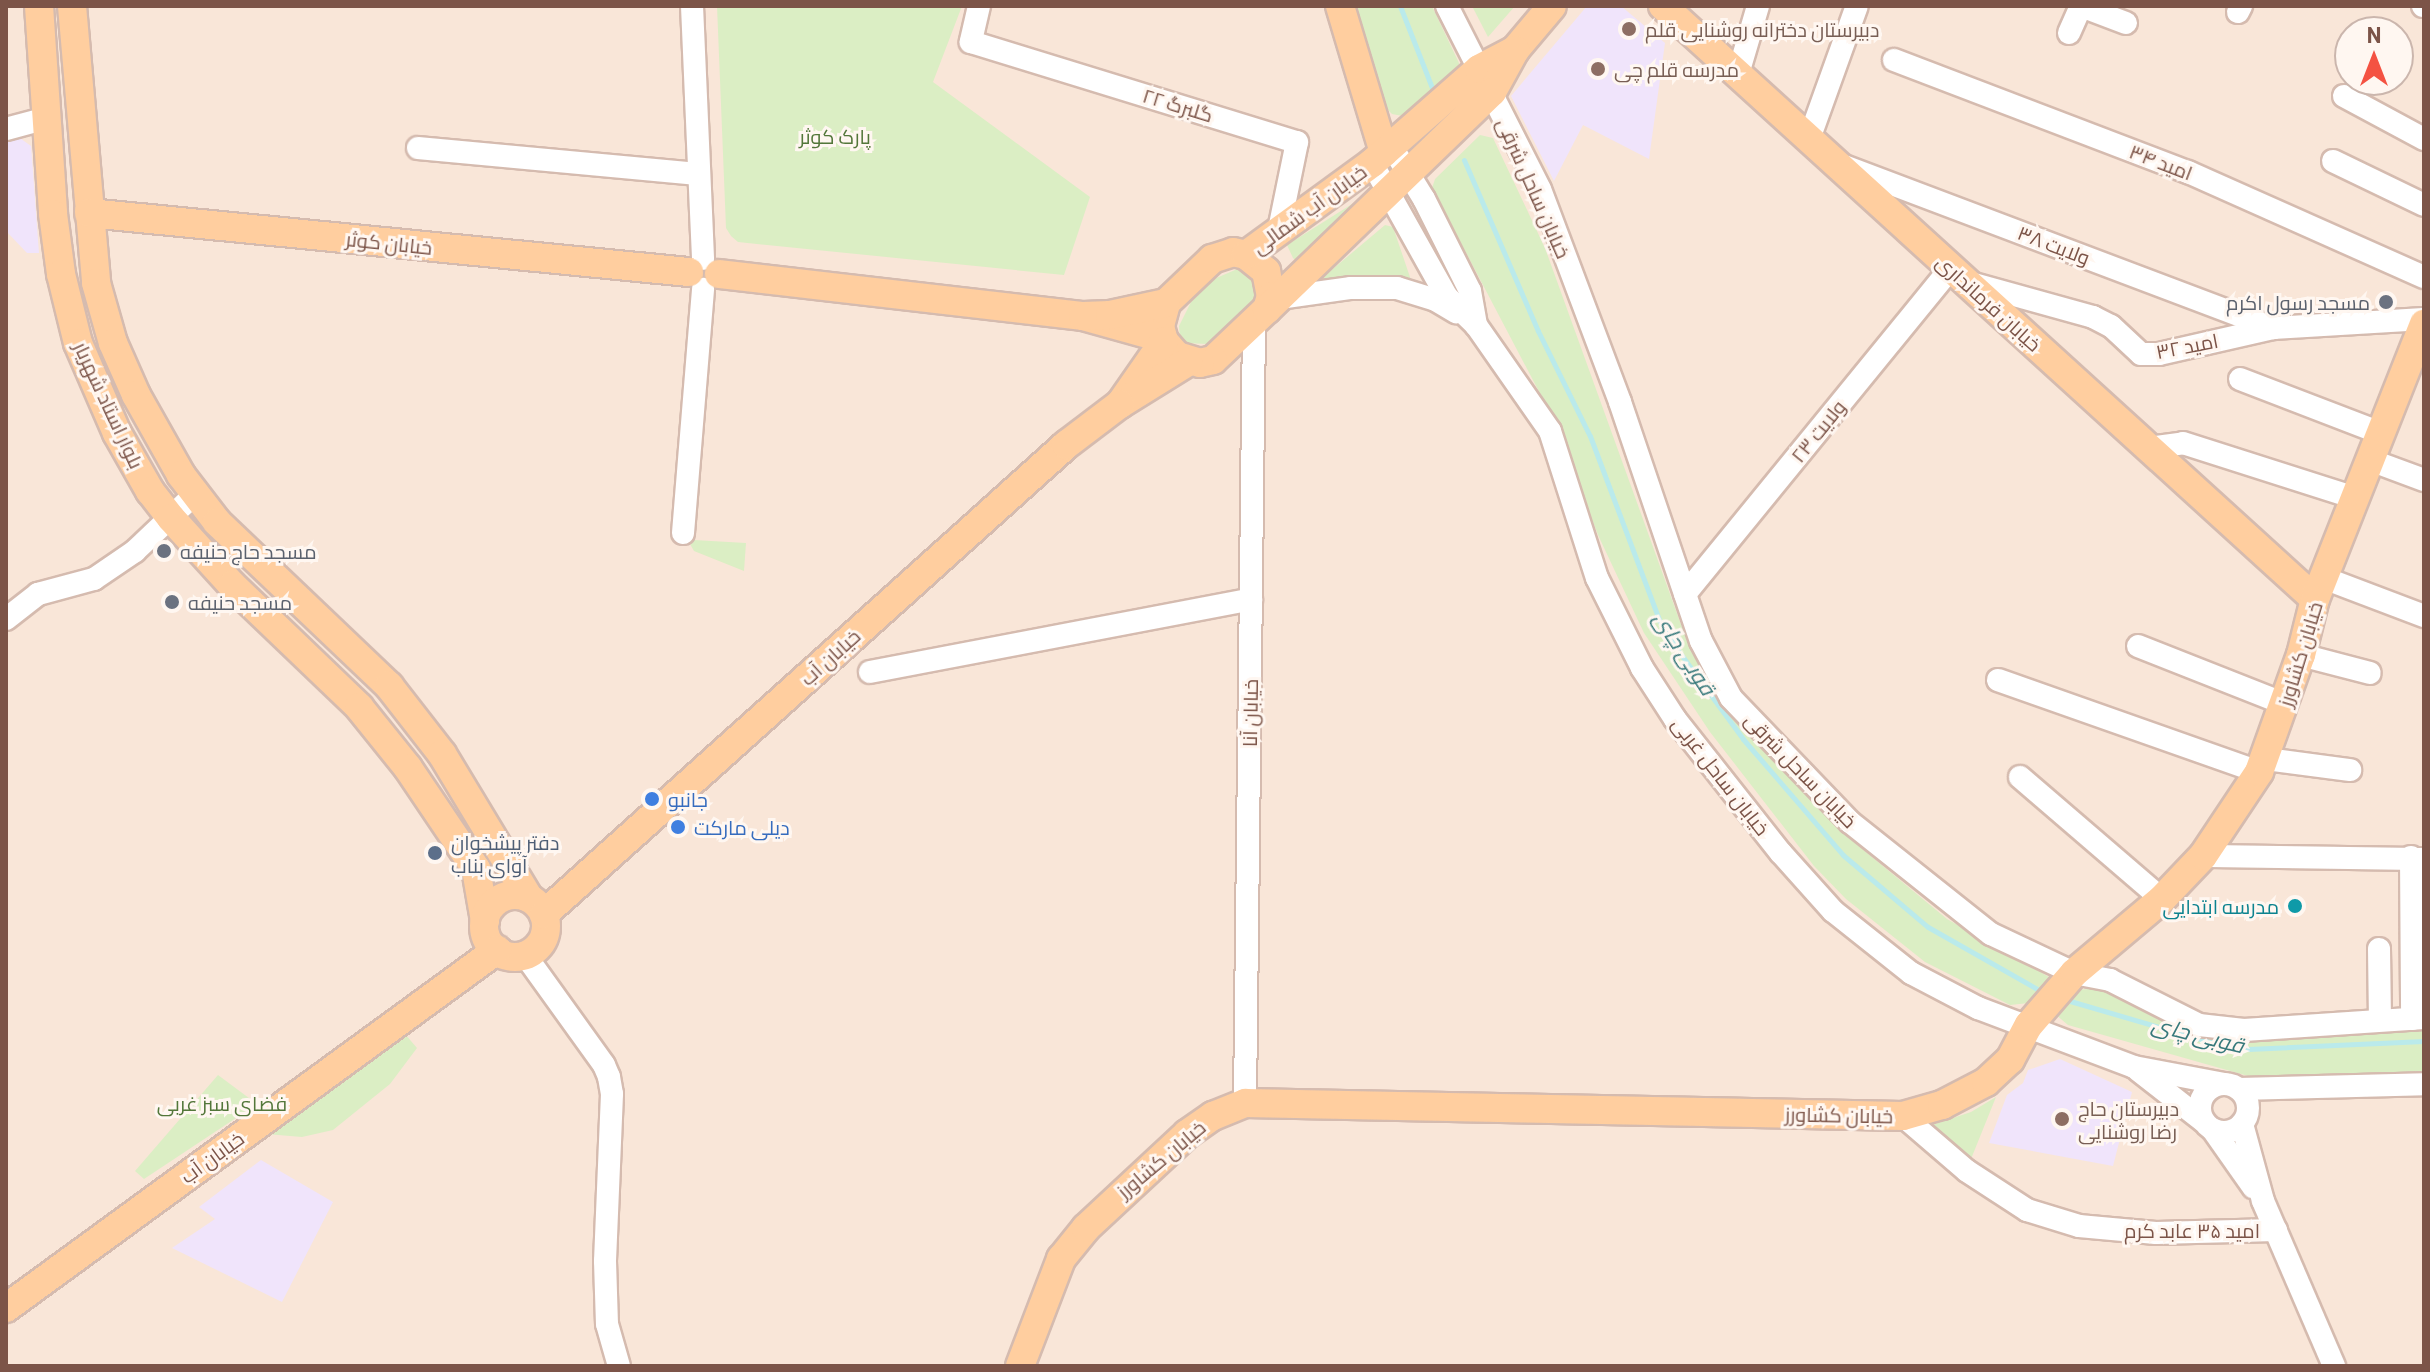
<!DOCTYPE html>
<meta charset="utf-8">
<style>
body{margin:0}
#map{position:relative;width:2430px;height:1372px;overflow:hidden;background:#fef3e8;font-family:Barlow,Cairo,sans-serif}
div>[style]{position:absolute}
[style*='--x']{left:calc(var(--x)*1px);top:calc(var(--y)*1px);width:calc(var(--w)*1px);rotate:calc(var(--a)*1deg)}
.residential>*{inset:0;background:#f9e6d8}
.education>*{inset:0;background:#f0e4fb}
.green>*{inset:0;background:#dbeec4}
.stream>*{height:5px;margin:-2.5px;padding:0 2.5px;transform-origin:2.5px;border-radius:2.5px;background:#baeaeb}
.roads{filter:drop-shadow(2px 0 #d5bbaf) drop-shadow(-2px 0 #d5bbaf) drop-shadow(0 2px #d5bbaf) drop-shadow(0 -2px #d5bbaf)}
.minor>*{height:22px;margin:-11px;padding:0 11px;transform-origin:11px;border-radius:11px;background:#fff}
.minor>.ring{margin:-11px;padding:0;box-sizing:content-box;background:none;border:22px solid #fff;border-radius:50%}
.major>*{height:28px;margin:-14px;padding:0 14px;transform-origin:14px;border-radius:14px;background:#ffce9f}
.major>.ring{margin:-14px;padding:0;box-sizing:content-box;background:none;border:28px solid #ffce9f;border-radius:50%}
.dots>*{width:22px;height:22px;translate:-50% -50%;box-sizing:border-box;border:4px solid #fff7f1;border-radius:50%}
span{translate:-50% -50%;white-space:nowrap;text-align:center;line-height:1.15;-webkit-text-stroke:6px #fff7f1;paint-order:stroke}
.education-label{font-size:20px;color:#785e54}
.left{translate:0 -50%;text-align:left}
.street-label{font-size:20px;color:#7c5448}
.park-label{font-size:20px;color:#53773a}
.worship-label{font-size:20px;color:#5b616d}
.right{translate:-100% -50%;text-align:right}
.shop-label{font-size:20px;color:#366cbe}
.service-label{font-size:20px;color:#4e5e75}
.culture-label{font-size:20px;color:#0d838f}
.water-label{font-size:22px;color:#37797b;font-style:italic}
.frame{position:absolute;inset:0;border:8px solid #7c5448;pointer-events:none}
.north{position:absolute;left:2334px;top:16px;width:80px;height:80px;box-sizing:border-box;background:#fff7f1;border:2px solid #cbb6ad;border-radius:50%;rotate:0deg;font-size:22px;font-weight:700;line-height:32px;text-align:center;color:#7c5448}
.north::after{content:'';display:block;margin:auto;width:28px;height:36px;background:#f45242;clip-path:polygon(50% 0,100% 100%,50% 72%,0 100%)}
</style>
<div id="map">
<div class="residential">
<i style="clip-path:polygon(evenodd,6px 6px,2424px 6px,2424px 1366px,6px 1366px,6px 6px,2350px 32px,2398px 32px,2398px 80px,2350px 80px,2350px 32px)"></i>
</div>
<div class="education">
<i style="clip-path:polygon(1587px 6px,1621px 6px,1665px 43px,1649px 159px,1583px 125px,1554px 181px,1511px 96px)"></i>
<i style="clip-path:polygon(17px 136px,31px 146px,39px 253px,27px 253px,6px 231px,6px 140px)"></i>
<i style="clip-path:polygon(2060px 1059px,2132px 1092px,2113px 1166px,1989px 1143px,2007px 1095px,2023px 1083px,2028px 1070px)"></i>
<i style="clip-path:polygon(261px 1160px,333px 1202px,282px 1302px,172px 1248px,215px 1219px,199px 1207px)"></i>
</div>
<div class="green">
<i style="clip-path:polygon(717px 6px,962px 6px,933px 82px,1090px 197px,1064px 275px,738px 242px,731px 236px,726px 228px)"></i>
<i style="clip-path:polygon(1355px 6px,1432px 6px,1459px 63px,1459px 75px,1408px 117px,1392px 114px,1386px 108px)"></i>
<i style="clip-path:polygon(1472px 6px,1515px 6px,1488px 37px)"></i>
<i style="clip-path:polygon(1480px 135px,1493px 138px,1545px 248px,1687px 641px,1750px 730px,1843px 833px,1947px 919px,2049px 977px,2029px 1003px,2010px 1005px,1925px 962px,1846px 899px,1814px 866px,1710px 732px,1644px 633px,1598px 535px,1556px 424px,1432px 188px,1435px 179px)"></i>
<i style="clip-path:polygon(1371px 192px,1296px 261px,1293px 258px,1287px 245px)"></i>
<i style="clip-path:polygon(1385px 225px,1393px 227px,1411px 280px,1379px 278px,1315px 284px)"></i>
<i style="clip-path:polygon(1242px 267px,1253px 273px,1257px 286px,1253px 302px,1243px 315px,1207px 344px,1185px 343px,1180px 338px,1179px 326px,1191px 302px,1214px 279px)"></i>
<i style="clip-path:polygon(694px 540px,746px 543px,744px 571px,694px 551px,690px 544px)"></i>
<i style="clip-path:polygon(2101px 988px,2171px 1024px,2247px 1037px,2424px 1027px,2424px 1072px,2311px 1080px,2255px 1078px,2068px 1025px,2055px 1014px,2075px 990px)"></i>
<i style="clip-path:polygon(405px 1034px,417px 1048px,390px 1084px,333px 1130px,302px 1137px,266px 1134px)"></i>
<i style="clip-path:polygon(218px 1075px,257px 1104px,144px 1179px,135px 1171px)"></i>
<i style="clip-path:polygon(1996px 1097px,1971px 1159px,1932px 1125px,1971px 1112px)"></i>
</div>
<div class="stream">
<i style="--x:1400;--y:6;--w:90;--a:68.6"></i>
<i style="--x:1464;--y:160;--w:186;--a:66.6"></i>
<i style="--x:1538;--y:331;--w:117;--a:63.7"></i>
<i style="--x:1590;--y:436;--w:197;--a:69.4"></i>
<i style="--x:1659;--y:620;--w:34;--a:58"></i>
<i style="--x:1677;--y:649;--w:112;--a:53.7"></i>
<i style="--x:1743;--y:739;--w:153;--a:49.2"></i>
<i style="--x:1843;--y:855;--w:111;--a:40.3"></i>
<i style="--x:1928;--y:927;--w:125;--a:29.6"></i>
<i style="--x:2070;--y:1001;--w:153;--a:16.3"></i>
<i style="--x:2217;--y:1044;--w:31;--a:9"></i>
<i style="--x:2248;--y:1049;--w:176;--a:-2.6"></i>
</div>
<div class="roads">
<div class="minor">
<i style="--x:692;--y:6;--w:253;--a:87.5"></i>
<i style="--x:979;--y:6;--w:37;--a:103"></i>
<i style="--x:971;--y:42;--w:341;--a:17.1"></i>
<i style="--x:1297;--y:142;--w:90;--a:101.6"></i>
<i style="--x:1447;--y:6;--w:205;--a:63.1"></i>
<i style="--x:1540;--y:189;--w:228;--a:69.4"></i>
<i style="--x:1620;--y:402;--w:252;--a:71.3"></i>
<i style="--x:1701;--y:641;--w:64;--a:62.2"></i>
<i style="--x:1731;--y:698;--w:172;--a:46.2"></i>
<i style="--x:1850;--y:822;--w:180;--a:38.5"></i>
<i style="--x:1991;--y:934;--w:92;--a:25.2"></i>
<i style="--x:2074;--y:973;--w:37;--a:11"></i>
<i style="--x:2110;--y:980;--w:100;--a:26.8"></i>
<i style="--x:2199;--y:1025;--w:45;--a:6.3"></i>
<i style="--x:2244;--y:1030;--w:180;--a:-3.8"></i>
<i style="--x:2423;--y:6;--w:1;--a:0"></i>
<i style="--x:2238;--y:12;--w:7;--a:-63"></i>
<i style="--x:2069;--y:33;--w:30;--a:-66"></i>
<i style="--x:2081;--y:6;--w:48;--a:20.7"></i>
<i style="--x:1894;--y:60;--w:315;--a:20.9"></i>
<i style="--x:2188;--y:172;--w:258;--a:24"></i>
<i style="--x:1738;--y:74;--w:71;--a:-73.6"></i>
<i style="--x:2344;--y:96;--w:91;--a:28.3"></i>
<i style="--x:6;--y:129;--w:42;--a:-15"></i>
<i style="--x:1809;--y:139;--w:141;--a:-70.2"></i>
<i style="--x:1392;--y:147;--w:61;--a:58.4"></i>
<i style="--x:1424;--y:199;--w:103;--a:63.4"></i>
<i style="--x:1470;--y:291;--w:35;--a:80"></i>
<i style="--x:418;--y:148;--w:281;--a:5.3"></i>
<i style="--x:2333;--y:161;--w:101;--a:25.8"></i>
<i style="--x:1372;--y:163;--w:154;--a:60.8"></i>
<i style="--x:1447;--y:297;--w:40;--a:44"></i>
<i style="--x:1476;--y:325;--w:129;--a:55.1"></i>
<i style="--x:1550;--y:431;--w:154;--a:72.3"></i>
<i style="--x:1597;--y:578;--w:101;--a:63.4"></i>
<i style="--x:1642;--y:668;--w:61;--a:57.1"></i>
<i style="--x:1675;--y:719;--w:171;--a:51.7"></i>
<i style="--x:1781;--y:853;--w:78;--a:48.1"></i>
<i style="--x:1833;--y:911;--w:100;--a:38.5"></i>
<i style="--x:1911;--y:973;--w:76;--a:27.6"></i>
<i style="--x:1978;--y:1008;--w:167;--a:20.7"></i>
<i style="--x:2134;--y:1067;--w:92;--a:10.7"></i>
<i style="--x:1844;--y:166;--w:459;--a:20.7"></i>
<i style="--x:1967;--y:282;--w:131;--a:15.5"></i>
<i style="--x:2093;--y:317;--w:20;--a:27"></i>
<i style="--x:2111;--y:326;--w:41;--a:43"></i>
<i style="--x:2141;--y:354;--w:18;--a:0"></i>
<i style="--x:2159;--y:354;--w:117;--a:-12.8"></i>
<i style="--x:2273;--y:328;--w:151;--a:-3.4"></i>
<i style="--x:1279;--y:298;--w:73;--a:-7.9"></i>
<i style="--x:1351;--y:288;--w:46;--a:0"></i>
<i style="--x:1397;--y:288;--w:39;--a:17"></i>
<i style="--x:1434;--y:299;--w:26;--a:31"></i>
<i style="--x:2240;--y:379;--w:151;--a:21"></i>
<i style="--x:2149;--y:448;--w:34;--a:-8"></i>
<i style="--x:2183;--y:443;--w:181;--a:17.7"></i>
<i style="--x:2370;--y:460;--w:58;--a:20.3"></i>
<i style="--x:683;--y:533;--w:245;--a:-85.3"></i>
<i style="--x:2324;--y:578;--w:107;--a:20.8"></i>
<i style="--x:1685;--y:594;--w:421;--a:-50.8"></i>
<i style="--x:6;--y:619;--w:41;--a:-38"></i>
<i style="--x:38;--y:594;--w:58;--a:-15"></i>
<i style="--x:94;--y:579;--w:50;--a:-34.3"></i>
<i style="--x:135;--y:551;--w:83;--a:-43.5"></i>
<i style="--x:2138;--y:646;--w:158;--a:21.5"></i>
<i style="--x:2301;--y:655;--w:71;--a:14.6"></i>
<i style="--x:870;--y:672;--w:388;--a:-10.8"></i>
<i style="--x:1998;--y:680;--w:277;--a:19.4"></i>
<i style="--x:2266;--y:759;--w:85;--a:7.5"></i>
<i style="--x:2020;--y:777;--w:187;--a:40.7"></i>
<i style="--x:2203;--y:856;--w:221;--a:0.8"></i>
<i style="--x:2411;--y:857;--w:162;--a:89.6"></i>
<i style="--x:2379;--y:949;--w:71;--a:89.2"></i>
<i style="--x:525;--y:955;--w:135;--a:54.3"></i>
<i style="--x:604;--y:1065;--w:13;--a:67"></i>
<i style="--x:609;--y:1077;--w:17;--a:80"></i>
<i style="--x:612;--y:1094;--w:167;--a:92.4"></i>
<i style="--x:605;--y:1261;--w:63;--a:88.2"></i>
<i style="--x:607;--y:1324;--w:44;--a:74.1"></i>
<i style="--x:2138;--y:1070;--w:83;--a:38.1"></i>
<i class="ring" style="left:2200px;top:1084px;width:26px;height:26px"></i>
<i style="--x:2239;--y:1089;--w:185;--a:-1.5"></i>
<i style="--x:1245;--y:1103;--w:779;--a:-89.34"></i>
<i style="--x:1903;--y:1116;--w:84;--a:40.7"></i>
<i style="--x:1967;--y:1171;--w:72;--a:33"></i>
<i style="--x:2027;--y:1210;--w:54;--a:17.1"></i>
<i style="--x:2079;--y:1226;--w:77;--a:5.2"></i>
<i style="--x:2156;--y:1233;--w:120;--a:-1.4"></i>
<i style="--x:2242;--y:1124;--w:80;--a:74.7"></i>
<i style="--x:2263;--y:1201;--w:180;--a:66.7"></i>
<i style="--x:2213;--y:1130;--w:70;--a:54.9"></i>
</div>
<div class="major">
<i style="--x:39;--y:6;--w:208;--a:86.1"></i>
<i style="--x:53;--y:214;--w:61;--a:82.4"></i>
<i style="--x:61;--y:274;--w:71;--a:76.2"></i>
<i style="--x:78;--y:343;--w:98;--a:66.6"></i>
<i style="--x:117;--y:433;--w:67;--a:60.4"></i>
<i style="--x:150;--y:491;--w:34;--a:52"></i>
<i style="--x:171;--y:518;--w:91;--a:47.7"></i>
<i style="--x:232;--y:585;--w:176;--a:43.8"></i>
<i style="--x:359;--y:707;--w:78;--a:51.2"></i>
<i style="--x:408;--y:768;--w:122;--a:56"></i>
<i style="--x:476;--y:869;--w:53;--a:80.2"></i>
<i style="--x:72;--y:6;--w:278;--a:85"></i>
<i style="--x:96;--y:283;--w:62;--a:74.2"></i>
<i style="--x:113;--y:343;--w:57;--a:66.1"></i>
<i style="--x:136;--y:395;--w:92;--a:60.6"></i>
<i style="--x:181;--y:475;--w:59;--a:52.5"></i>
<i style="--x:217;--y:522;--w:238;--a:43.6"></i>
<i style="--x:389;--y:686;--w:86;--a:52.1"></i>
<i style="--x:442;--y:754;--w:168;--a:58.9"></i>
<i style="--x:1340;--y:6;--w:153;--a:73.3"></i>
<i style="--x:1663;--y:6;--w:881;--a:42.29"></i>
<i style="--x:1515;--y:50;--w:57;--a:-49.9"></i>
<i style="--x:89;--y:213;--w:603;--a:5.62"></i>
<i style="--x:1233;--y:252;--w:13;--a:13"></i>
<i style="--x:1246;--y:255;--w:26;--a:39"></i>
<i style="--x:1266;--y:271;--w:25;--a:79"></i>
<i style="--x:1271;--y:296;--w:14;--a:107"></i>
<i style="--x:1267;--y:309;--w:74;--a:136.6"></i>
<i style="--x:1213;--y:360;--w:13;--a:167"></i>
<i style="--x:1200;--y:363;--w:24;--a:-163"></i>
<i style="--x:1177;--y:356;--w:20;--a:-131"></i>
<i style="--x:1164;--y:341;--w:16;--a:-105"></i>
<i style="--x:1160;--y:326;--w:24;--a:-75"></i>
<i style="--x:1166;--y:303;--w:64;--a:-43.7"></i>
<i style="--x:1212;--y:259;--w:22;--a:-18"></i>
<i style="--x:1246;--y:255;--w:156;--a:-36.1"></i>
<i style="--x:1372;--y:163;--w:142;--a:-41.3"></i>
<i style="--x:1479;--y:69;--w:41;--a:-27.8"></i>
<i style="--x:1515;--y:50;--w:48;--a:118.7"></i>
<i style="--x:1492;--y:92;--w:313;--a:136"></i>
<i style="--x:719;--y:274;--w:366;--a:6.6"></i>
<i style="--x:1162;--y:338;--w:82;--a:-164.4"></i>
<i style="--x:1083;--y:316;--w:27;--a:-2"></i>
<i style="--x:1110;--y:315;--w:57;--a:-12.1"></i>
<i style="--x:1164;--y:341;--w:77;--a:124.9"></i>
<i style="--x:1120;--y:404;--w:80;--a:-31.7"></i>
<i class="ring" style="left:484px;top:895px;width:34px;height:34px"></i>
<i style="--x:544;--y:914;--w:702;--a:-41.94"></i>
<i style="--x:1066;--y:445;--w:68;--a:-37.2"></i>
<i style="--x:6;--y:1308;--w:608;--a:-36.1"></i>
<i style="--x:1020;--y:1366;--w:115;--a:-69"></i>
<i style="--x:1061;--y:1259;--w:40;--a:-51"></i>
<i style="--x:1086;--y:1228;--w:138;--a:-42.9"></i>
<i style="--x:1187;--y:1134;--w:32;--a:-35"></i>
<i style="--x:1213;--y:1116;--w:35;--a:-22"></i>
<i style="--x:1245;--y:1103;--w:658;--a:1.13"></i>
<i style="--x:1903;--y:1116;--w:41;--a:-15.8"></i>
<i style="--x:1942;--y:1105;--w:50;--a:-27.6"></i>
<i style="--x:1986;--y:1082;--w:33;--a:-43"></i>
<i style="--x:2010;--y:1060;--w:40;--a:-62"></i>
<i style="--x:2029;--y:1025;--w:69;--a:-49.1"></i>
<i style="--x:2074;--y:973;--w:115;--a:-40.1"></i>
<i style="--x:2162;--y:899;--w:59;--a:-46.4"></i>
<i style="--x:2203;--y:856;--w:101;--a:-56.3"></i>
<i style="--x:2259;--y:772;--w:124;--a:-70.3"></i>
<i style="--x:2301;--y:655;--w:58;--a:-76"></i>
<i style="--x:2315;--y:599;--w:296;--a:-68.4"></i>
</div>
</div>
<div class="dots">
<i style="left:1629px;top:29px;background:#8d6e63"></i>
<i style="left:1598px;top:69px;background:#8d6e63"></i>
<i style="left:2386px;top:302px;background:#6b7280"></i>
<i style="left:164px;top:551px;background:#6b7280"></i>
<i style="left:172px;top:602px;background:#6b7280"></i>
<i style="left:652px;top:799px;background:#3f7fe0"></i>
<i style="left:678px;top:827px;background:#3f7fe0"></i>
<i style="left:435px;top:853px;background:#5c6f8a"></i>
<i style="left:2295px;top:906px;background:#0f9aa8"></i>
<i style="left:2062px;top:1119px;background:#8d6e63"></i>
</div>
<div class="education-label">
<span class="left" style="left:1645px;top:29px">دبیرستان دخترانه روشنایی قلم</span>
<span class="left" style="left:1614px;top:69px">مدرسه قلم چی</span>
<span class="left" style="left:2078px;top:1120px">دبیرستان حاج<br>رضا روشنایی</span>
</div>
<div class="street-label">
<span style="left:1178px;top:105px;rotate:17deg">گلبرگ ۲۲</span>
<span style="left:2161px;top:162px;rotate:21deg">امید ۳۴</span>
<span style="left:1534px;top:188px;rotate:66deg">خیابان ساحل شرقی</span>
<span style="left:1309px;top:209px;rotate:-36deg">خیابان آب شمالی</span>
<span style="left:389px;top:243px;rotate:6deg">خیابان کوثر</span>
<span style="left:2054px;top:245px;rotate:21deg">ولایت ۳۸</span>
<span style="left:1989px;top:303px;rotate:42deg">خیابان فرمانداری</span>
<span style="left:2187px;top:346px;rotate:-11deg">امید ۳۲</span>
<span style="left:109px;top:405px;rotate:65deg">بلوار استاد شهریار</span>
<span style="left:1818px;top:431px;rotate:-51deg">ولایت ۲۳</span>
<span style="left:2300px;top:654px;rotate:-73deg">خیابان کشاورز</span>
<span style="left:830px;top:657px;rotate:-42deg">خیابان آب</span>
<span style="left:1250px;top:713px;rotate:-89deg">خیابان آنا</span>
<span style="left:1801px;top:770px;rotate:46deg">خیابان ساحل شرقی</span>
<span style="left:1721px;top:776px;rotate:52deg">خیابان ساحل غربی</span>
<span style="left:1839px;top:1115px;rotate:1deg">خیابان کشاورز</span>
<span style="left:212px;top:1157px;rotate:-36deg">خیابان آب</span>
<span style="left:1161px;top:1159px;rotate:-40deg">خیابان کشاورز</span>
<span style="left:2192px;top:1230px">امید ۳۵ عابد کرم</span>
</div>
<div class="park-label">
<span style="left:835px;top:136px">پارک کوثر</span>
<span style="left:222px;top:1103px">فضای سبز غربی</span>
</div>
<div class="worship-label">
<span class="right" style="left:2370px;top:302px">مسجد رسول اکرم</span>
<span class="left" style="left:180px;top:551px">مسجد حاج حنیفه</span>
<span class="left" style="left:188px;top:602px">مسجد حنیفه</span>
</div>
<div class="shop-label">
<span class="left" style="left:668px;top:799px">جانبو</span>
<span class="left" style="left:694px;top:827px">دیلی مارکت</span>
</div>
<div class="service-label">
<span class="left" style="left:451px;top:854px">دفتر پیشخوان<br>آوای بناب</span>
</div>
<div class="culture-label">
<span class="right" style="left:2279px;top:906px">مدرسه ابتدایی</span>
</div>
<div class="water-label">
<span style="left:1685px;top:653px;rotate:57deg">قوبی چای</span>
<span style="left:2198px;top:1034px;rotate:14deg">قوبی چای</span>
</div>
<div class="frame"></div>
<div class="north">N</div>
</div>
